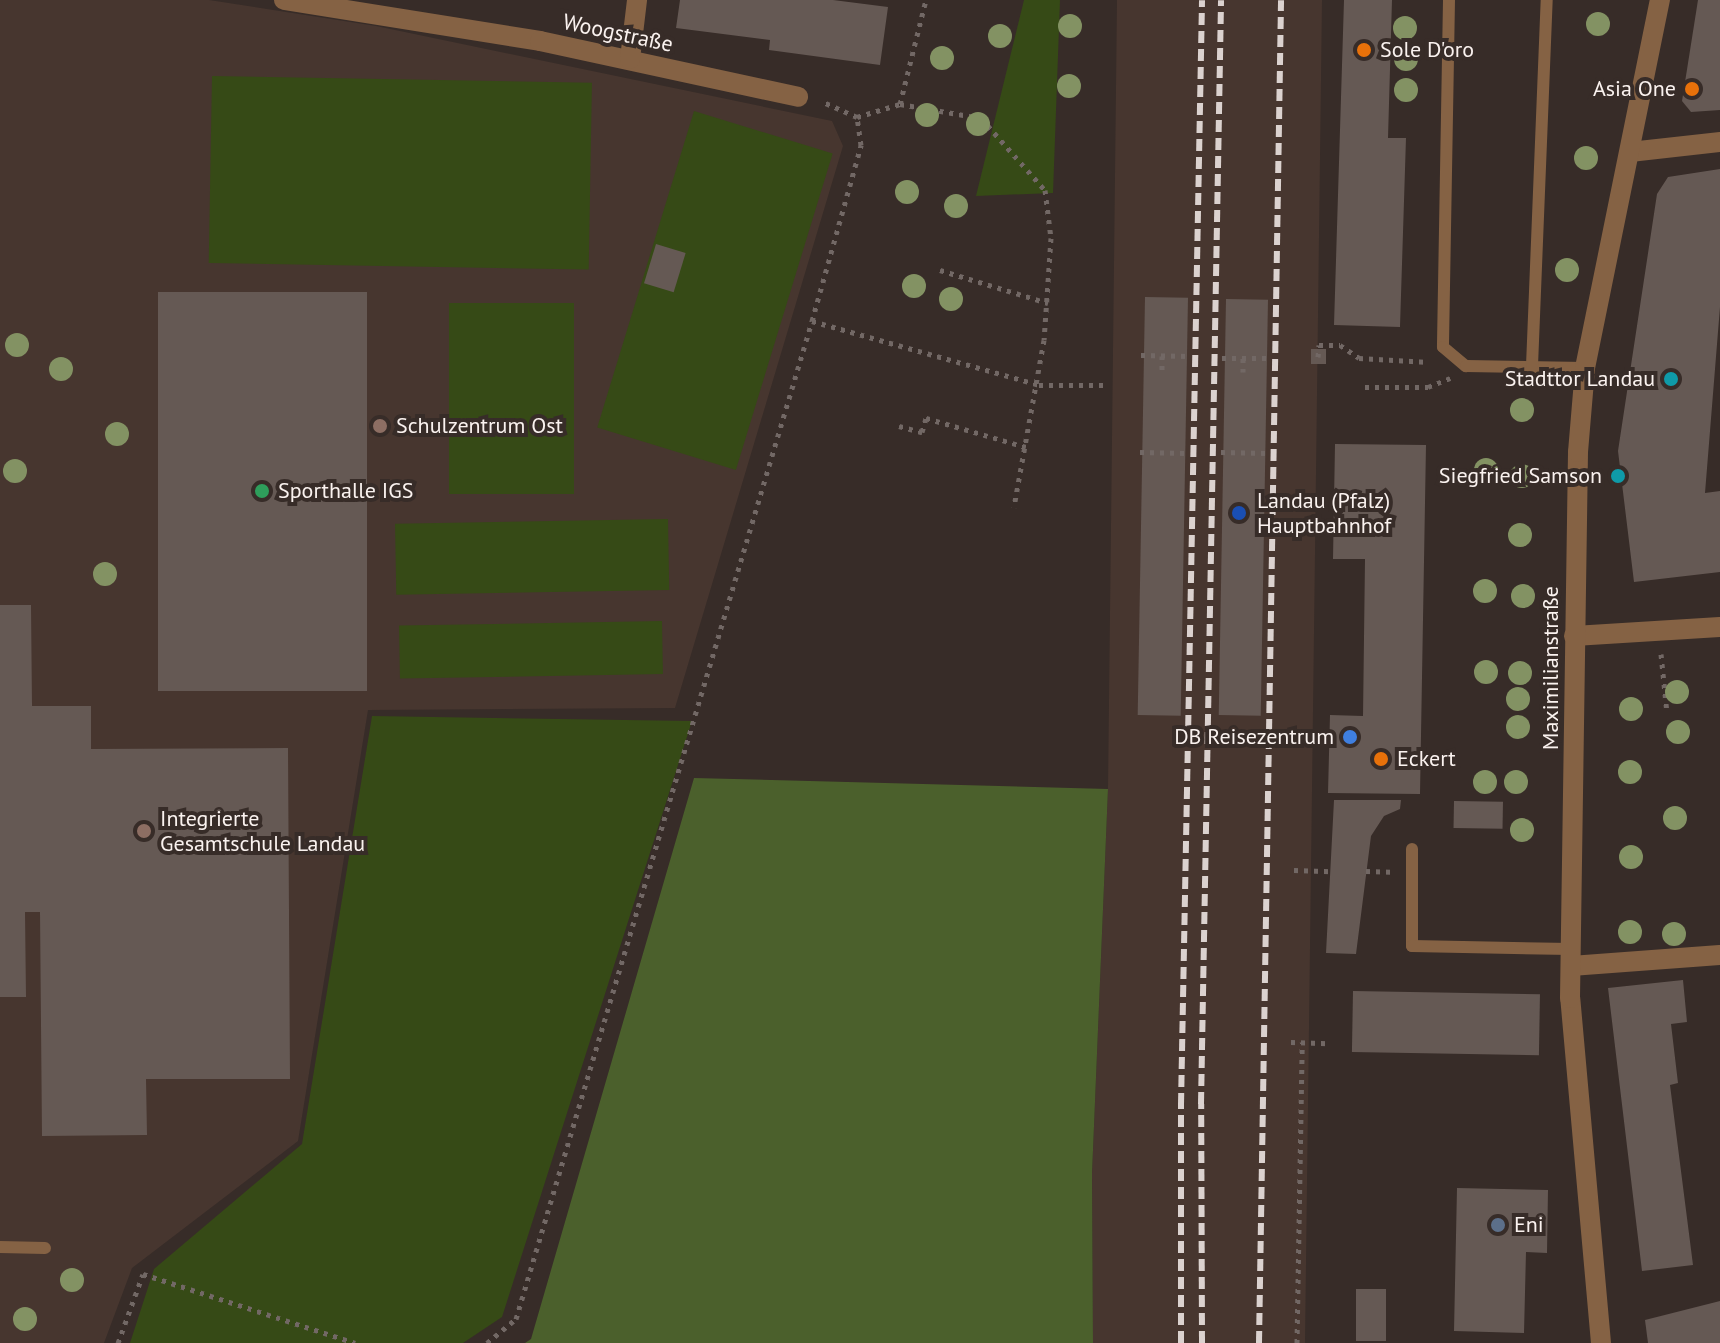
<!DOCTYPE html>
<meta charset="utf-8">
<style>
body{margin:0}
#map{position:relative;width:1720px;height:1343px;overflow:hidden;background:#372c28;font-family:"PT Sans",sans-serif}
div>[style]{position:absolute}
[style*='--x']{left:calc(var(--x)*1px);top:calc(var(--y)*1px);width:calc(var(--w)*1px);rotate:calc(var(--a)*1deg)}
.built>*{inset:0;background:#47362f}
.green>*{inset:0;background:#364a16;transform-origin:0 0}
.forest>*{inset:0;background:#4b602c}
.building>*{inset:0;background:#655954;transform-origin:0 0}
.path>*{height:5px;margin-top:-2.5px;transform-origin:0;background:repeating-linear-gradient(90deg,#726865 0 4px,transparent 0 10px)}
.service>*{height:12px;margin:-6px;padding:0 6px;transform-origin:6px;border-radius:6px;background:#856244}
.minor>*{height:20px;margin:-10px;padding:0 10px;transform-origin:10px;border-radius:10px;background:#856244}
.tertiary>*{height:20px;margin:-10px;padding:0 10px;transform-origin:10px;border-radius:10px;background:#856244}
.rail>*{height:6px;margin-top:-3px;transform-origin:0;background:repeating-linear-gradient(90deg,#dbd2cf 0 12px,transparent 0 18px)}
.trees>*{width:24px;height:24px;margin:-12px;border-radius:50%;background:#839263}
.dots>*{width:22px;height:22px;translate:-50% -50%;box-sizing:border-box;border:4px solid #372c28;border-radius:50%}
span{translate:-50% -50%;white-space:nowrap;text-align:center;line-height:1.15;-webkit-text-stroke:8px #372c28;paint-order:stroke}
.street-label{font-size:22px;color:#faf2ef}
.poi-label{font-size:22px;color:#faf2ef}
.left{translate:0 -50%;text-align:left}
.right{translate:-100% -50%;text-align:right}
</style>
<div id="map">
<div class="built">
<i style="clip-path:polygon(0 0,209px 0,376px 26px,832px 121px,843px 146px,675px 708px,368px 710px,298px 1141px,132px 1268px,104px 1343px,0 1343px)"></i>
<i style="clip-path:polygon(1117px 0,1322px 0,1305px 1343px,1093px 1343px,1092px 1174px,1108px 789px)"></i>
</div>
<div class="green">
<i style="clip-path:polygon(1024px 0,1060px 0,1053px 193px,976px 196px)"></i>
<i style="left:212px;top:76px;width:380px;height:187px;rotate:1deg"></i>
<i style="left:694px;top:111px;width:145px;height:331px;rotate:17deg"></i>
<i style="left:449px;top:303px;width:125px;height:191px"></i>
<i style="left:668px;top:519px;width:71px;height:273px;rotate:89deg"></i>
<i style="left:662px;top:621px;width:53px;height:263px;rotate:89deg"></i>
<i style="clip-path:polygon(372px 716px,692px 721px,502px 1317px,463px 1343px,130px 1343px,154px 1269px,302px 1144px)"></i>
</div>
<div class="forest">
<i style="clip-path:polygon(694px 778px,1108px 789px,1092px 1174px,1093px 1343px,525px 1343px,531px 1339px)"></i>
</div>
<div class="building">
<i style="clip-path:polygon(680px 0,833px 0,888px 7px,880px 65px,769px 50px,770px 40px,676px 28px)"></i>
<i style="clip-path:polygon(1344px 0,1392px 0,1388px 138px,1406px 138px,1400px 327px,1334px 325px)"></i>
<i style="clip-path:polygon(1698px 0,1720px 0,1720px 110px,1691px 112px,1682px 101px)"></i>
<i style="clip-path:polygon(1720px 169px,1720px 307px,1705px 493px,1720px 491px,1720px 572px,1634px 582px,1618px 451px,1657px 194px,1668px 177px)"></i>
<i style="left:656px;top:244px;width:31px;height:41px;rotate:17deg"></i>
<i style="left:158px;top:292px;width:209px;height:399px"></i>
<i style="left:1145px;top:297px;width:43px;height:418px;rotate:1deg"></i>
<i style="left:1226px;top:299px;width:42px;height:416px;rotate:1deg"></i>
<i style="left:1311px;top:349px;width:15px;height:15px"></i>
<i style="clip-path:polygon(1335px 444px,1426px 445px,1420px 794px,1328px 793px,1330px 715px,1363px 716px,1365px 559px,1333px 559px)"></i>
<i style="clip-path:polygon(0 605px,31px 605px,32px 706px,91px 706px,91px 749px,288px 748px,290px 1079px,146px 1079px,147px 1135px,42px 1136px,40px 912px,25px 912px,26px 997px,0 997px)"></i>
<i style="clip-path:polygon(1334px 800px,1401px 800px,1400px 809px,1384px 816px,1371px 836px,1356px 954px,1326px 953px)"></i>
<i style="left:1454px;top:801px;width:49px;height:27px;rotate:1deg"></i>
<i style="clip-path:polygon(1683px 980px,1687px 1022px,1671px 1024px,1678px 1083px,1670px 1085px,1693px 1265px,1642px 1271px,1608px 988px)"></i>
<i style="left:1353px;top:991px;width:187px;height:61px;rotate:1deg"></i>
<i style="clip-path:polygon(1457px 1188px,1548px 1190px,1547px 1253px,1526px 1252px,1524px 1333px,1454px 1331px)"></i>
<i style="left:1386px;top:1289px;width:52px;height:30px;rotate:90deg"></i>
<i style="clip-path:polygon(1720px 1301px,1720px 1343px,1648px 1343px,1645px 1320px)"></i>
</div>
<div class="path">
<i style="--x:900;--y:104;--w:82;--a:9.8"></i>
<i style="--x:981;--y:118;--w:96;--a:48.4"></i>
<i style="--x:1045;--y:190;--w:48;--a:82.9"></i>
<i style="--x:1051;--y:238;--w:102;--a:93.9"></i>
<i style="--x:1044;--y:340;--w:170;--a:100.2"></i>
<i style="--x:857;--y:117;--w:45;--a:-16.8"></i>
<i style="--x:900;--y:104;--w:107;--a:-76"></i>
<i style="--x:940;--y:270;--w:113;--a:17"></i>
<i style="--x:812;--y:321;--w:183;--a:-74.4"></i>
<i style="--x:861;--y:145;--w:28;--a:-98"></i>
<i style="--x:857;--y:117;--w:39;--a:-156"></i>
<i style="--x:1141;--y:355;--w:48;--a:1.2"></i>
<i style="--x:1162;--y:356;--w:14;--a:90"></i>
<i style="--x:1318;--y:357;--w:12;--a:-85"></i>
<i style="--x:1319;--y:345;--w:21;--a:0"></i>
<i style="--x:1340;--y:345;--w:23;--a:34"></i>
<i style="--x:1359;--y:358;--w:70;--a:3.3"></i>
<i style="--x:1222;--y:358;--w:47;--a:0"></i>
<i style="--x:1243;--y:372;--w:14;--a:-90"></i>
<i style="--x:1365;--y:387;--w:63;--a:0"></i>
<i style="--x:1428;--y:387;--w:24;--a:-22"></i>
<i style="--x:899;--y:426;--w:24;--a:15"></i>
<i style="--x:922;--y:432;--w:15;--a:-74"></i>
<i style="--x:926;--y:418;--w:104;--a:16.2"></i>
<i style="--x:1140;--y:452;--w:47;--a:1.2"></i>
<i style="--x:1221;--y:452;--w:46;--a:1.2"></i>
<i style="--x:1661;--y:654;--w:59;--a:84.2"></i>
<i style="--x:1294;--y:870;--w:37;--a:2"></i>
<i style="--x:1366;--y:871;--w:25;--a:2"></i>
<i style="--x:1291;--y:1042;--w:37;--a:2"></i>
<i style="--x:118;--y:1343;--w:73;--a:-70.1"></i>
<i style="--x:143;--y:1274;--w:223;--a:18"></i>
<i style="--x:487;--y:1343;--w:38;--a:-40"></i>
<i style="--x:516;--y:1319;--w:1041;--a:-73.48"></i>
<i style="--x:812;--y:321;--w:236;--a:15.7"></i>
<i style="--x:1039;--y:385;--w:66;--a:0"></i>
<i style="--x:1297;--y:1343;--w:301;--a:-89"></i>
</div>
<div class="service">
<i style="--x:1449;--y:0;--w:347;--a:91"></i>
<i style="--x:1443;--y:347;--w:30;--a:40"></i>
<i style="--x:1466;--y:366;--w:119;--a:1"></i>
<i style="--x:1532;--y:366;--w:366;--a:-87.7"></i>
<i style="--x:1412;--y:849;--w:97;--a:90"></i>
<i style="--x:1412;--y:946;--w:159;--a:1.1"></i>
<i style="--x:0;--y:1247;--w:45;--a:1.3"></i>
</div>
<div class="minor">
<i style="--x:284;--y:0;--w:259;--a:9.1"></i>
<i style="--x:540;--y:41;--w:264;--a:12.2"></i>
<i style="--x:630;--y:59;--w:59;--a:-83.2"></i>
<i style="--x:1630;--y:152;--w:91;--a:-6.3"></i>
<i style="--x:1574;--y:636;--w:146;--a:-3.5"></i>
<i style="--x:1571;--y:966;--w:149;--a:-4.2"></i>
</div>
<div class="tertiary">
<i style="--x:1601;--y:1343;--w:346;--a:-95.1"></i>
<i style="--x:1570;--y:998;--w:546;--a:-89.16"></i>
<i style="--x:1578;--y:452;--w:84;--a:-85.2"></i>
<i style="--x:1585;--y:368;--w:376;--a:-78.5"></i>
</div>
<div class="rail">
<i style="--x:1181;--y:1343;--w:238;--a:-90"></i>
<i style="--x:1181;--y:1105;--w:1105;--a:-88.91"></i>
<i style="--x:1202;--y:1343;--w:239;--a:-90.2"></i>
<i style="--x:1201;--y:1104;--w:1104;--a:-88.96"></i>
<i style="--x:1259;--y:1343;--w:1343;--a:-89.06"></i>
</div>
<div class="trees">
<i style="left:1598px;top:24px"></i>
<i style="left:1070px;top:26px"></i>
<i style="left:1405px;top:28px"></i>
<i style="left:1000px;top:36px"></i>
<i style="left:942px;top:58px"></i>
<i style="left:1406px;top:59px"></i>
<i style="left:1069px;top:86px"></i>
<i style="left:1406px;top:90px"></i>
<i style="left:927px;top:115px"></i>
<i style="left:978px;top:124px"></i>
<i style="left:1586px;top:158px"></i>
<i style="left:907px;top:192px"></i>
<i style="left:956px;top:206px"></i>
<i style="left:1567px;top:270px"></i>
<i style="left:914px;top:286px"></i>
<i style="left:951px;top:299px"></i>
<i style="left:17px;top:345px"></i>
<i style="left:61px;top:369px"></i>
<i style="left:1522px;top:410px"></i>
<i style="left:117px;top:434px"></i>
<i style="left:1486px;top:470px"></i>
<i style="left:15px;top:471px"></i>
<i style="left:1522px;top:476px"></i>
<i style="left:1520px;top:535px"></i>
<i style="left:105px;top:574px"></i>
<i style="left:1485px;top:591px"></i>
<i style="left:1523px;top:596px"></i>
<i style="left:1486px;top:672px"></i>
<i style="left:1520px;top:673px"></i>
<i style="left:1677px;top:692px"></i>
<i style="left:1518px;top:699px"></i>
<i style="left:1631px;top:709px"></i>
<i style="left:1518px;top:727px"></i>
<i style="left:1678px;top:732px"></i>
<i style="left:1630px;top:772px"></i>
<i style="left:1485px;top:782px"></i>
<i style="left:1516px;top:782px"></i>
<i style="left:1675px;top:818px"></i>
<i style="left:1522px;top:830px"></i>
<i style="left:1631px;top:857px"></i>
<i style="left:1630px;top:932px"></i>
<i style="left:1674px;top:934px"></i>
<i style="left:72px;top:1280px"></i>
<i style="left:25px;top:1319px"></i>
</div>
<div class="dots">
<i style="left:1364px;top:50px;background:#e8710a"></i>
<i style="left:1692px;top:89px;background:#e8710a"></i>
<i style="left:1671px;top:379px;background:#0f9aa8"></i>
<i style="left:380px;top:426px;background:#8d6e63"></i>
<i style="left:1618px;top:476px;background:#0f9aa8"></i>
<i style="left:262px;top:491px;background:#2e9e5b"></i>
<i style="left:1239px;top:513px;background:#1a4fb4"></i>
<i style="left:1350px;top:737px;background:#3f7fe0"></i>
<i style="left:1381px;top:759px;background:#e8710a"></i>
<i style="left:144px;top:831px;background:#8d6e63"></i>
<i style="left:1498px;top:1225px;background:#5c6f8a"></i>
</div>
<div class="street-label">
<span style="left:618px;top:33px;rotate:12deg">Woogstraße</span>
<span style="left:1551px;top:668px;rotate:-90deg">Maximilianstraße</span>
</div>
<div class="poi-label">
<span class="left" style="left:1380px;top:50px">Sole D'oro</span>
<span class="right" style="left:1676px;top:89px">Asia One</span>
<span class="right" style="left:1655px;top:379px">Stadttor Landau</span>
<span class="left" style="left:396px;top:426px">Schulzentrum Ost</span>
<span class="right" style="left:1602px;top:476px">Siegfried Samson</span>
<span class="left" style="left:278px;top:491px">Sporthalle IGS</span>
<span class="left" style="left:1257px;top:513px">Landau (Pfalz)<br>Hauptbahnhof</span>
<span class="right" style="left:1334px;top:737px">DB Reisezentrum</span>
<span class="left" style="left:1397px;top:759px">Eckert</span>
<span class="left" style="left:160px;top:831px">Integrierte<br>Gesamtschule Landau</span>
<span class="left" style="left:1514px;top:1225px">Eni</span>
</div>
</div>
